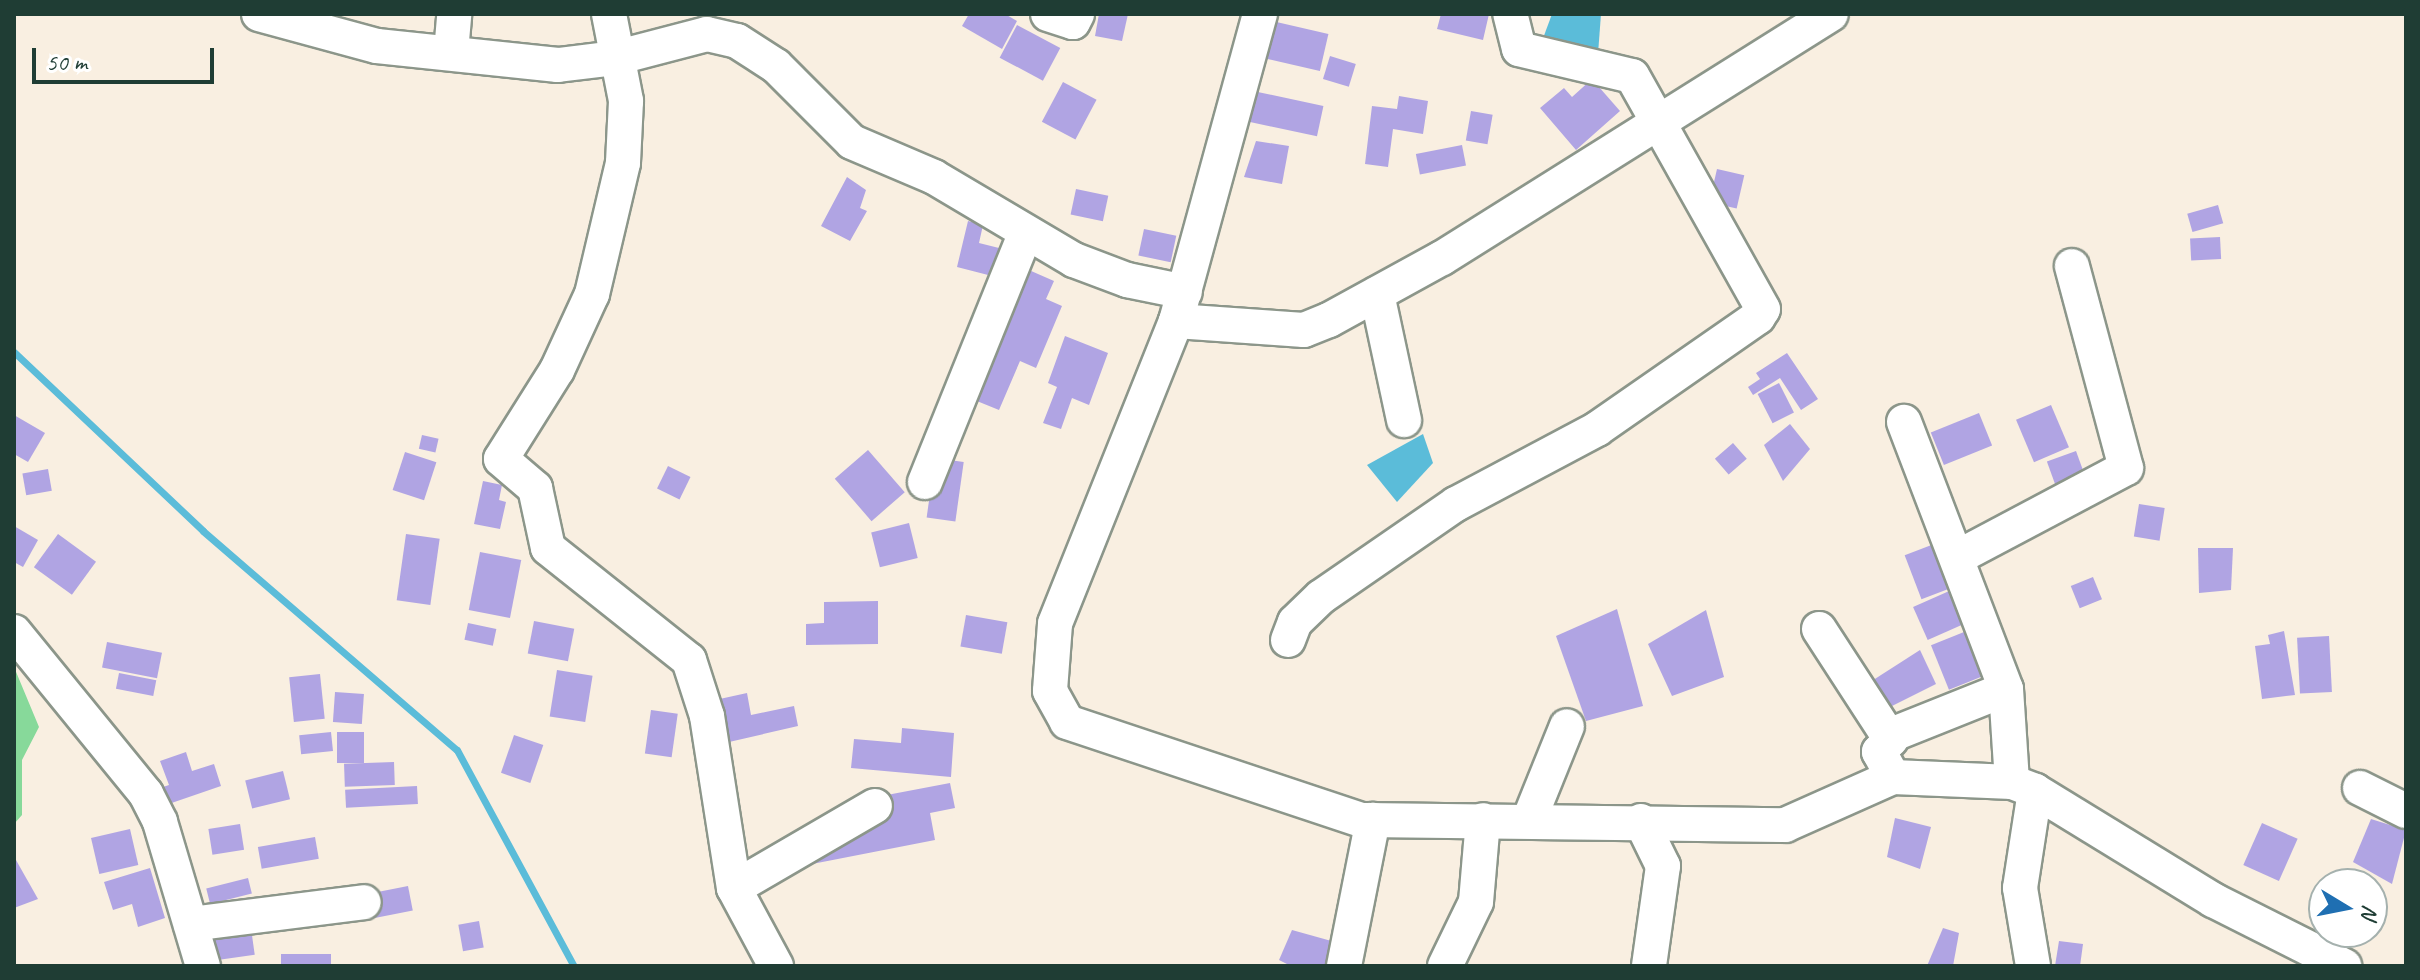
<!DOCTYPE html>
<style>
body{margin:0}
#map{position:relative;width:2420px;height:980px;overflow:hidden;background:#f9efe1;font-family:Caveat,sans-serif}
div>[style]{position:absolute}
[style*='--x']{left:calc(var(--x)*1px);top:calc(var(--y)*1px);width:calc(var(--w)*1px);rotate:calc(var(--a)*1deg)}
.green>*{inset:0;background:#87d99a}
.water>*{inset:0;background:#5bbcd9}
.stream>*{height:7px;margin:-3.5px;padding:0 3.5px;transform-origin:3.5px;border-radius:3.5px;background:#5bbcd9}
.building>*{inset:0;background:#b0a4e3;transform-origin:0 0}
.roads{filter:drop-shadow(2px 0 #8c968a) drop-shadow(-2px 0 #8c968a) drop-shadow(0 2px #8c968a) drop-shadow(0 -2px #8c968a)}
.minor>*{height:34px;margin:-17px;padding:0 17px;transform-origin:17px;border-radius:17px;background:#fff}
span{translate:-50% -50%;white-space:nowrap;text-align:center;line-height:1.15;-webkit-text-stroke:8px #fff;paint-order:stroke}
.frame{position:absolute;inset:0;border:16px solid #1f3d34;pointer-events:none}
.north{position:absolute;left:2308px;top:868px;width:80px;height:80px;box-sizing:border-box;background:#fff;border:2px solid #a5b1ae;border-radius:50%;rotate:100deg;font-size:22px;font-weight:700;line-height:32px;text-align:center;color:#1f3d34}
.north::after{content:'';display:block;margin:auto;width:28px;height:36px;background:#1f6fb2;clip-path:polygon(50% 0,100% 100%,50% 72%,0 100%)}
.scale{position:absolute;left:32px;top:48px;width:182px;height:36px;box-sizing:border-box;border:4px solid #1f3d34;border-top:0;padding-left:10px;font-size:24px;line-height:28px;white-space:nowrap;color:#1f3d34;-webkit-text-stroke:6px #fff;paint-order:stroke}
</style>
<div id="map">
<div class="green">
<i style="clip-path:polygon(14px 667px,39px 727px,22px 760px,22px 815px,14px 824px)"></i>
</div>
<div class="water">
<i style="clip-path:polygon(1552px 14px,1601px 14px,1598px 54px,1535px 60px)"></i>
<i style="clip-path:polygon(1423px 434px,1433px 463px,1397px 502px,1367px 465px)"></i>
</div>
<div class="stream">
<i style="--x:14;--y:352;--w:260;--a:43.4"></i>
<i style="--x:203;--y:531;--w:335;--a:40.8"></i>
<i style="--x:457;--y:750;--w:246;--a:61.6"></i>
</div>
<div class="building">
<i style="clip-path:polygon(969px 14px,1005px 14px,1017px 21px,1002px 49px,962px 26px)"></i>
<i style="clip-path:polygon(1099px 14px,1128px 14px,1122px 41px,1095px 36px)"></i>
<i style="clip-path:polygon(1441px 14px,1489px 14px,1483px 40px,1437px 29px)"></i>
<i style="left:1268px;top:20px;width:62px;height:38px;rotate:13deg"></i>
<i style="left:1017px;top:25px;width:49px;height:37px;rotate:28deg"></i>
<i style="left:1330px;top:56px;width:27px;height:24px;rotate:17deg"></i>
<i style="clip-path:polygon(1592px 79px,1620px 111px,1576px 150px,1540px 108px,1564px 88px,1572px 97px)"></i>
<i style="left:1063px;top:82px;width:38px;height:45px;rotate:28deg"></i>
<i style="left:1253px;top:91px;width:72px;height:31px;rotate:12deg"></i>
<i style="clip-path:polygon(1399px 96px,1428px 101px,1423px 134px,1393px 129px,1388px 167px,1365px 164px,1372px 106px,1397px 109px)"></i>
<i style="left:1471px;top:111px;width:22px;height:30px;rotate:10deg"></i>
<i style="clip-path:polygon(1256px 141px,1289px 146px,1282px 184px,1244px 177px)"></i>
<i style="left:1462px;top:145px;width:21px;height:47px;rotate:79deg"></i>
<i style="left:1717px;top:169px;width:28px;height:34px;rotate:13deg"></i>
<i style="clip-path:polygon(847px 177px,866px 190px,860px 208px,867px 211px,850px 241px,821px 226px)"></i>
<i style="left:1076px;top:189px;width:33px;height:26px;rotate:12deg"></i>
<i style="left:2218px;top:205px;width:19px;height:32px;rotate:74deg"></i>
<i style="clip-path:polygon(968px 221px,983px 225px,979px 243px,999px 248px,992px 276px,957px 267px)"></i>
<i style="left:1144px;top:229px;width:33px;height:27px;rotate:12deg"></i>
<i style="left:2220px;top:237px;width:22px;height:30px;rotate:87deg"></i>
<i style="clip-path:polygon(1022px 267px,1054px 281px,1046px 299px,1062px 306px,1036px 368px,1020px 361px,999px 410px,967px 397px)"></i>
<i style="clip-path:polygon(1065px 336px,1108px 353px,1089px 405px,1072px 398px,1061px 429px,1043px 423px,1057px 387px,1048px 383px)"></i>
<i style="clip-path:polygon(1787px 353px,1818px 399px,1801px 410px,1780px 378px,1753px 395px,1748px 387px,1760px 379px,1756px 373px)"></i>
<i style="left:1779px;top:383px;width:33px;height:24px;rotate:63deg"></i>
<i style="left:2051px;top:405px;width:46px;height:38px;rotate:67deg"></i>
<i style="left:1979px;top:413px;width:35px;height:52px;rotate:68deg"></i>
<i style="clip-path:polygon(14px 415px,45px 433px,28px 462px,14px 454px)"></i>
<i style="clip-path:polygon(1790px 424px,1810px 449px,1783px 481px,1764px 445px)"></i>
<i style="left:422px;top:435px;width:17px;height:14px;rotate:13deg"></i>
<i style="left:1733px;top:443px;width:21px;height:24px;rotate:49deg"></i>
<i style="left:868px;top:450px;width:56px;height:44px;rotate:49deg"></i>
<i style="left:2076px;top:451px;width:30px;height:31px;rotate:70deg"></i>
<i style="left:405px;top:452px;width:33px;height:40px;rotate:18deg"></i>
<i style="left:935px;top:458px;width:29px;height:60px;rotate:8deg"></i>
<i style="left:668px;top:466px;width:25px;height:25px;rotate:26deg"></i>
<i style="left:48px;top:469px;width:22px;height:26px;rotate:80deg"></i>
<i style="clip-path:polygon(483px 481px,502px 485px,499px 500px,506px 502px,500px 529px,474px 524px)"></i>
<i style="left:2139px;top:504px;width:26px;height:33px;rotate:9deg"></i>
<i style="left:909px;top:523px;width:36px;height:39px;rotate:76deg"></i>
<i style="clip-path:polygon(14px 526px,38px 540px,23px 567px,14px 562px)"></i>
<i style="left:58px;top:534px;width:47px;height:41px;rotate:36deg"></i>
<i style="left:406px;top:534px;width:34px;height:67px;rotate:8deg"></i>
<i style="left:1942px;top:541px;width:47px;height:40px;rotate:69deg"></i>
<i style="clip-path:polygon(2198px 548px,2233px 548px,2231px 590px,2199px 593px)"></i>
<i style="left:480px;top:552px;width:42px;height:59px;rotate:11deg"></i>
<i style="left:2093px;top:577px;width:24px;height:24px;rotate:68deg"></i>
<i style="left:1956px;top:588px;width:36px;height:47px;rotate:66deg"></i>
<i style="clip-path:polygon(878px 601px,878px 644px,806px 645px,806px 624px,824px 623px,824px 602px)"></i>
<i style="clip-path:polygon(1617px 609px,1643px 706px,1586px 721px,1556px 636px)"></i>
<i style="clip-path:polygon(1706px 610px,1724px 677px,1672px 696px,1648px 644px)"></i>
<i style="left:966px;top:615px;width:42px;height:32px;rotate:10deg"></i>
<i style="left:534px;top:621px;width:41px;height:33px;rotate:11deg"></i>
<i style="left:468px;top:623px;width:29px;height:17px;rotate:12deg"></i>
<i style="left:1969px;top:630px;width:48px;height:41px;rotate:68deg"></i>
<i style="clip-path:polygon(2284px 631px,2295px 695px,2262px 699px,2255px 646px,2270px 644px,2268px 635px)"></i>
<i style="left:2329px;top:636px;width:56px;height:32px;rotate:87deg"></i>
<i style="left:107px;top:642px;width:56px;height:26px;rotate:11deg"></i>
<i style="clip-path:polygon(1920px 650px,1936px 684px,1884px 710px,1867px 684px)"></i>
<i style="left:557px;top:670px;width:36px;height:47px;rotate:9deg"></i>
<i style="left:119px;top:673px;width:38px;height:16px;rotate:11deg"></i>
<i style="left:320px;top:674px;width:45px;height:31px;rotate:84deg"></i>
<i style="left:335px;top:692px;width:29px;height:30px;rotate:4deg"></i>
<i style="clip-path:polygon(747px 693px,751px 715px,794px 706px,798px 726px,716px 745px,706px 702px)"></i>
<i style="left:651px;top:710px;width:27px;height:44px;rotate:8deg"></i>
<i style="clip-path:polygon(902px 728px,954px 733px,951px 777px,851px 768px,854px 739px,901px 743px)"></i>
<i style="left:331px;top:732px;width:19px;height:32px;rotate:84deg"></i>
<i style="left:337px;top:732px;width:27px;height:31px"></i>
<i style="left:514px;top:735px;width:31px;height:40px;rotate:19deg"></i>
<i style="clip-path:polygon(186px 752px,192px 771px,214px 764px,221px 786px,157px 808px,151px 791px,169px 785px,160px 761px)"></i>
<i style="left:394px;top:762px;width:23px;height:50px;rotate:88deg"></i>
<i style="left:283px;top:771px;width:29px;height:39px;rotate:76deg"></i>
<i style="clip-path:polygon(950px 783px,955px 808px,930px 813px,935px 840px,807px 865px,802px 844px,850px 802px)"></i>
<i style="left:417px;top:786px;width:18px;height:72px;rotate:87deg"></i>
<i style="clip-path:polygon(1895px 818px,1931px 827px,1920px 869px,1887px 857px)"></i>
<i style="clip-path:polygon(2371px 819px,2406px 830px,2392px 884px,2353px 862px)"></i>
<i style="left:2262px;top:823px;width:39px;height:46px;rotate:24deg"></i>
<i style="left:240px;top:824px;width:26px;height:32px;rotate:81deg"></i>
<i style="left:130px;top:829px;width:37px;height:40px;rotate:77deg"></i>
<i style="left:315px;top:837px;width:22px;height:58px;rotate:80deg"></i>
<i style="clip-path:polygon(16px 860px,38px 899px,14px 908px,14px 861px)"></i>
<i style="clip-path:polygon(150px 868px,165px 918px,138px 927px,132px 904px,113px 910px,104px 882px)"></i>
<i style="left:248px;top:878px;width:16px;height:43px;rotate:76deg"></i>
<i style="left:408px;top:886px;width:25px;height:40px;rotate:79deg"></i>
<i style="left:250px;top:921px;width:34px;height:50px;rotate:82deg"></i>
<i style="left:479px;top:921px;width:27px;height:21px;rotate:80deg"></i>
<i style="clip-path:polygon(1943px 928px,1959px 933px,1953px 966px,1927px 966px)"></i>
<i style="clip-path:polygon(1292px 930px,1335px 942px,1327px 966px,1291px 966px,1279px 960px)"></i>
<i style="clip-path:polygon(2059px 941px,2083px 944px,2080px 966px,2055px 966px)"></i>
<i style="left:281px;top:954px;width:50px;height:12px"></i>
</div>
<div class="roads">
<div class="minor">
<i style="--x:259;--y:14;--w:122;--a:15.2"></i>
<i style="--x:377;--y:46;--w:182;--a:6"></i>
<i style="--x:558;--y:65;--w:57;--a:-7"></i>
<i style="--x:615;--y:58;--w:95;--a:-14.6"></i>
<i style="--x:707;--y:34;--w:31;--a:13"></i>
<i style="--x:737;--y:41;--w:46;--a:32.7"></i>
<i style="--x:776;--y:66;--w:107;--a:45"></i>
<i style="--x:852;--y:142;--w:89;--a:23.1"></i>
<i style="--x:934;--y:177;--w:163;--a:30.7"></i>
<i style="--x:1074;--y:260;--w:57;--a:20.7"></i>
<i style="--x:1127;--y:280;--w:59;--a:11.7"></i>
<i style="--x:609;--y:14;--w:89;--a:78.9"></i>
<i style="--x:626;--y:101;--w:62;--a:92.8"></i>
<i style="--x:623;--y:163;--w:135;--a:103.3"></i>
<i style="--x:592;--y:294;--w:84;--a:114.7"></i>
<i style="--x:557;--y:370;--w:105;--a:122.2"></i>
<i style="--x:501;--y:459;--w:45;--a:40.5"></i>
<i style="--x:535;--y:488;--w:61;--a:77.8"></i>
<i style="--x:548;--y:548;--w:180;--a:38.5"></i>
<i style="--x:689;--y:660;--w:59;--a:72.2"></i>
<i style="--x:707;--y:716;--w:174;--a:81.1"></i>
<i style="--x:734;--y:888;--w:89;--a:61.7"></i>
<i style="--x:1048;--y:14;--w:26;--a:18"></i>
<i style="--x:1073;--y:22;--w:9;--a:-63"></i>
<i style="--x:1260;--y:14;--w:318;--a:105.3"></i>
<i style="--x:1176;--y:321;--w:326;--a:111.8"></i>
<i style="--x:1055;--y:624;--w:67;--a:94.3"></i>
<i style="--x:1050;--y:691;--w:35;--a:61"></i>
<i style="--x:1067;--y:722;--w:311;--a:18.4"></i>
<i style="--x:1362;--y:820;--w:423;--a:0.7"></i>
<i style="--x:1785;--y:825;--w:118;--a:-24"></i>
<i style="--x:1893;--y:777;--w:119;--a:2.4"></i>
<i style="--x:2012;--y:782;--w:25;--a:21"></i>
<i style="--x:2035;--y:791;--w:98;--a:98.8"></i>
<i style="--x:2020;--y:888;--w:79;--a:80.5"></i>
<i style="--x:451;--y:52;--w:38;--a:-85"></i>
<i style="--x:1377;--y:294;--w:129;--a:77.9"></i>
<i style="--x:1176;--y:321;--w:128;--a:4"></i>
<i style="--x:1304;--y:330;--w:27;--a:-22"></i>
<i style="--x:1329;--y:320;--w:129;--a:-28.8"></i>
<i style="--x:1442;--y:258;--w:459;--a:-32.1"></i>
<i style="--x:925;--y:482;--w:266;--a:-68"></i>
<i style="--x:1958;--y:557;--w:190;--a:-27.9"></i>
<i style="--x:2126;--y:468;--w:209;--a:-105"></i>
<i style="--x:1819;--y:629;--w:132;--a:57"></i>
<i style="--x:14;--y:632;--w:209;--a:50.8"></i>
<i style="--x:146;--y:794;--w:31;--a:63"></i>
<i style="--x:160;--y:822;--w:150;--a:73.4"></i>
<i style="--x:1288;--y:640;--w:19;--a:-69"></i>
<i style="--x:1295;--y:622;--w:36;--a:-44"></i>
<i style="--x:1321;--y:597;--w:164;--a:-34.6"></i>
<i style="--x:1456;--y:504;--w:160;--a:-28"></i>
<i style="--x:1597;--y:429;--w:196;--a:-34.8"></i>
<i style="--x:1758;--y:317;--w:9;--a:-58"></i>
<i style="--x:1763;--y:309;--w:267;--a:-119.3"></i>
<i style="--x:1632;--y:76;--w:116;--a:-166.6"></i>
<i style="--x:1519;--y:49;--w:36;--a:-104"></i>
<i style="--x:2006;--y:689;--w:93;--a:86.3"></i>
<i style="--x:1893;--y:777;--w:29;--a:-119"></i>
<i style="--x:1879;--y:752;--w:25;--a:-48"></i>
<i style="--x:1896;--y:733;--w:118;--a:-21.8"></i>
<i style="--x:2006;--y:689;--w:286;--a:-110.9"></i>
<i style="--x:2360;--y:788;--w:51;--a:26.6"></i>
<i style="--x:2035;--y:791;--w:209;--a:31.5"></i>
<i style="--x:2213;--y:900;--w:147;--a:26.7"></i>
<i style="--x:1529;--y:820;--w:101;--a:-68"></i>
<i style="--x:1641;--y:821;--w:50;--a:63.9"></i>
<i style="--x:1663;--y:866;--w:101;--a:98"></i>
<i style="--x:734;--y:888;--w:163;--a:-30.2"></i>
<i style="--x:191;--y:924;--w:174;--a:-7.2"></i>
<i style="--x:1344;--y:966;--w:149;--a:-78.8"></i>
<i style="--x:1445;--y:966;--w:71;--a:-64.2"></i>
<i style="--x:1476;--y:902;--w:82;--a:-85.1"></i>
</div>
</div>
<div class="frame"></div>
<div class="north">N</div>
<div class="scale">50 m</div>
</div>
